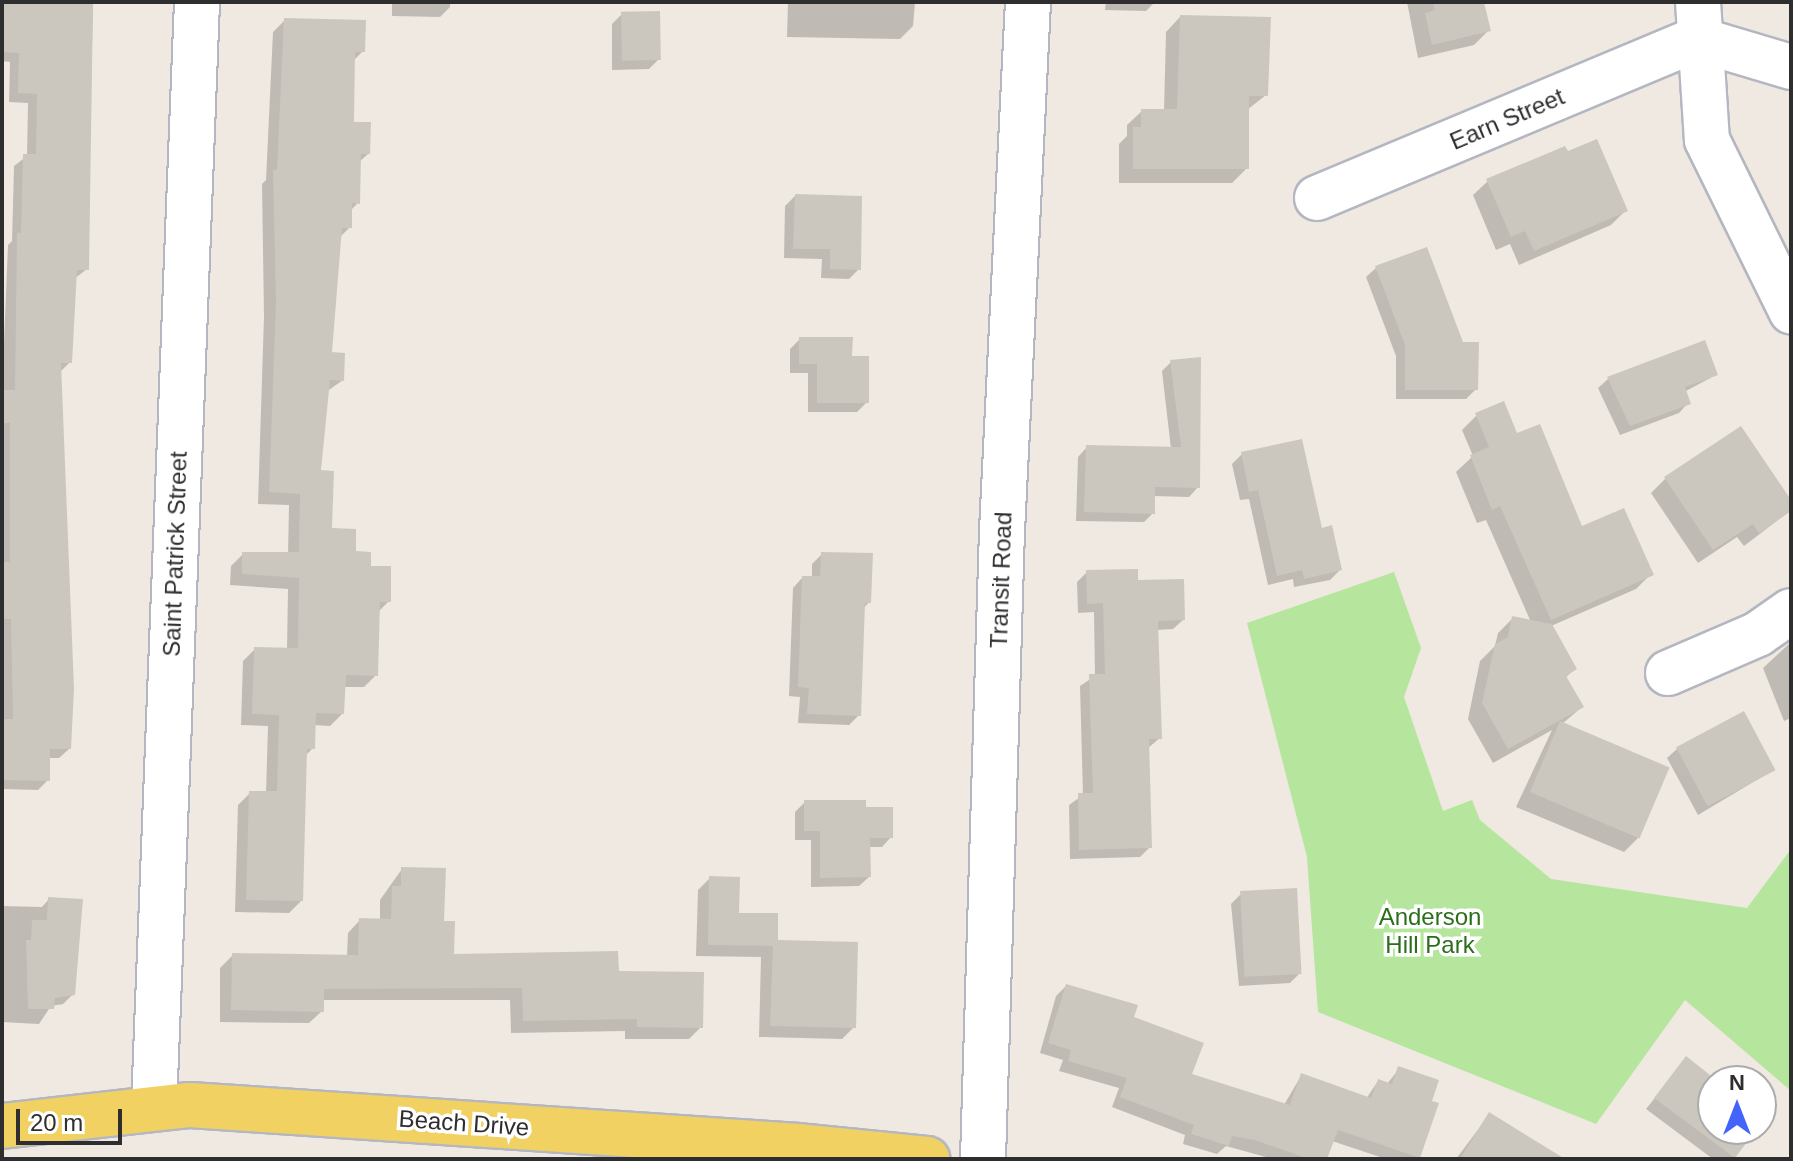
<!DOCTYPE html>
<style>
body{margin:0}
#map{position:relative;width:1793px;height:1161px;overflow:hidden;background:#efe9e1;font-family:Arial,sans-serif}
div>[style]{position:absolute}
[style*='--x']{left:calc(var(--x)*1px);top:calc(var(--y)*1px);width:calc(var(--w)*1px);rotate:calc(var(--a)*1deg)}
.green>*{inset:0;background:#b6e59e}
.shadow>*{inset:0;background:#0003}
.building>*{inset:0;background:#cbc7bf;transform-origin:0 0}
.roads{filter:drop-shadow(2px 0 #b4b7c1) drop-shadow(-2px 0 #b4b7c1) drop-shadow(0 2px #b4b7c1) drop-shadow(0 -2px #b4b7c1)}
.minor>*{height:44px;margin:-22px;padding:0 22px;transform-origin:22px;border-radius:22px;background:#fff}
.major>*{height:44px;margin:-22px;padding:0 22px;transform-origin:22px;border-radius:22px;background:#f2d163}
span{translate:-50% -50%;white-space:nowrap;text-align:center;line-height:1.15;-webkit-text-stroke:7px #fff;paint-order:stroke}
.street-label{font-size:24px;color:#2e2e2e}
.park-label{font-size:24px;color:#2c6e1b}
.frame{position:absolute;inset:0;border:4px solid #2e2e2e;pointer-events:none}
.north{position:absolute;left:1697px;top:1065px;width:80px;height:80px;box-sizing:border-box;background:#fff;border:2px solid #ababab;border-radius:50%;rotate:0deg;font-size:22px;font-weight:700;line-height:32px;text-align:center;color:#2e2e2e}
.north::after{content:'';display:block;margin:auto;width:28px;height:36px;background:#4264fb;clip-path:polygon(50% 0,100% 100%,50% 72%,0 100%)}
.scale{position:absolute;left:16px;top:1109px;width:106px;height:36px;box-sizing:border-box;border:4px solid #2e2e2e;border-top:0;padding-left:10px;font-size:24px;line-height:28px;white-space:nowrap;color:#2e2e2e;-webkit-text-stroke:6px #fff;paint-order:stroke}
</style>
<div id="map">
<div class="green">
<i style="clip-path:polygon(1394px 572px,1421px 648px,1404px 697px,1443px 811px,1472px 800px,1480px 820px,1551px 879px,1747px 908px,1791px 849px,1791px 1091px,1685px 1000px,1596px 1124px,1318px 1012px,1307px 857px,1247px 623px)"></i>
</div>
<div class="shadow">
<i style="clip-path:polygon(93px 2px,87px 269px,74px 279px,70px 362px,59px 373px,69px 749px,59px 758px,48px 758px,48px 780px,38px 790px,2px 789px,2px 392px,8px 245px,12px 241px,14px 166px,27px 156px,28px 103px,9px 102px,10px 62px,2px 61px,2px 3px)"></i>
<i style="clip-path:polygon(392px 2px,450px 2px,450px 7px,440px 17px,392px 16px)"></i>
<i style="clip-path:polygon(788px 2px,915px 2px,913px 26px,900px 39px,787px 37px)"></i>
<i style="clip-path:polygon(1106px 2px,1155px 2px,1146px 11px,1105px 10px)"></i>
<i style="clip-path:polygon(1407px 2px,1482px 2px,1489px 30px,1474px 45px,1418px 58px)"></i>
<i style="clip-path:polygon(622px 14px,659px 59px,649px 69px,612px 70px,612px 24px)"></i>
<i style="clip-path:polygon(1180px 17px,1266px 95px,1247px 110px,1247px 168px,1232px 183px,1119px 183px,1119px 144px,1127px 136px,1127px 125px,1142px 111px,1164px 111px,1166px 32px)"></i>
<i style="clip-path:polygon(285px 20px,363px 51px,352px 62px,352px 124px,368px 154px,359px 162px,358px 203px,350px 211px,350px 227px,340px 237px,330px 354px,343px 380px,326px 392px,319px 472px,330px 530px,369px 568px,389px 601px,378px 612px,376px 675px,364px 687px,344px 687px,343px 713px,330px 726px,314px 725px,313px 748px,305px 756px,301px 901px,289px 913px,235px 912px,238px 805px,250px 793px,266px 793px,268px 726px,241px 725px,243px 661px,255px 649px,287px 650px,288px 589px,230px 585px,231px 566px,243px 554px,288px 554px,289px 505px,258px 504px,264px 316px,262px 184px,266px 180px,273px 32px)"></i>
<i style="clip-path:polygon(1567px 154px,1626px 210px,1611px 225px,1519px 265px,1510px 244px,1496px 250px,1473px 195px,1488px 181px)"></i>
<i style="clip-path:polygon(795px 196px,859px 269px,849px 279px,821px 278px,822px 259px,784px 258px,785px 206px)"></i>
<i style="clip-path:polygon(1376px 268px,1462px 344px,1476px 389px,1466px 399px,1396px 399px,1396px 356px,1366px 277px)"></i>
<i style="clip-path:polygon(800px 339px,850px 358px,867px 402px,857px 412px,808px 412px,808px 373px,790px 373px,790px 349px)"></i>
<i style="clip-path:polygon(1171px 362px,1198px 487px,1189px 497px,1153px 496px,1153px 513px,1144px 522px,1076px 521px,1078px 457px,1087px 447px,1171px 449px,1162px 371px)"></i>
<i style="clip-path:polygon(1716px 375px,1684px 392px,1688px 403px,1679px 413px,1620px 435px,1598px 388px,1608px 379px)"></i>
<i style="clip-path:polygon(1477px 415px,1516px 436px,1581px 529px,1651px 574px,1636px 589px,1551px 626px,1575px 669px,1565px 678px,1582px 707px,1562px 724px,1639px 837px,1624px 852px,1516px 807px,1552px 730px,1493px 763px,1468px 719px,1480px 661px,1495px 646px,1498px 633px,1513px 618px,1531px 622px,1486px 520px,1477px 523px,1456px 472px,1473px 456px,1462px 430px)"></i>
<i style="clip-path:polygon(1242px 454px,1321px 530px,1340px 570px,1330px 580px,1294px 587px,1293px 579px,1268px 585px,1249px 499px,1240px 500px,1232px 464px)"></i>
<i style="clip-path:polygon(1665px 479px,1791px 503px,1791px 510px,1744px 546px,1737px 537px,1698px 563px,1651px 493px)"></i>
<i style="clip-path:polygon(822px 554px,869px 602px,863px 609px,859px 715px,849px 725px,798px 723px,800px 697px,789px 696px,793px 588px,802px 578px,812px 578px,812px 564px)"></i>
<i style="clip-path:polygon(1087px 572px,1136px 582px,1183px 620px,1173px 629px,1156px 630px,1160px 738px,1148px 748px,1150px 847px,1140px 857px,1070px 859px,1069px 805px,1083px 795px,1080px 686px,1095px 676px,1094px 612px,1078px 613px,1077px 582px)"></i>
<i style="clip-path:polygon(1791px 642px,1791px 718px,1784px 721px,1763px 668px)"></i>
<i style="clip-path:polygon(1677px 749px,1770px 772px,1698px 815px,1667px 758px)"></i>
<i style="clip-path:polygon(805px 802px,864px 809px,891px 837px,882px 847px,868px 847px,869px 877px,859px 886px,811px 887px,811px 840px,795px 840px,795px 812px)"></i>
<i style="clip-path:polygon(402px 869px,442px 922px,452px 956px,617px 973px,701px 1027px,689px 1039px,625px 1039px,625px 1031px,511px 1033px,510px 1000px,322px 1000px,322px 1011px,309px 1023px,220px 1022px,220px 968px,233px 955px,347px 957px,348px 933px,360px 920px,380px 921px,380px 900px)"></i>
<i style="clip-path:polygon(710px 878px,736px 915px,776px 942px,854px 1027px,842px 1039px,759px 1037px,761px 957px,696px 956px,698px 890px)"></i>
<i style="clip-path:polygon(1241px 894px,1300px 973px,1290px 983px,1239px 986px,1231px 904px)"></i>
<i style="clip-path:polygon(49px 899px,73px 994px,63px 1004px,51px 1006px,39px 1024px,2px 1022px,2px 906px,42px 907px)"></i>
<i style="clip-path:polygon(1066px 986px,1132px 1019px,1190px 1075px,1284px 1105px,1301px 1076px,1366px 1099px,1378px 1081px,1387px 1084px,1399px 1069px,1430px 1102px,1419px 1157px,1386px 1159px,1332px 1141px,1325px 1159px,1273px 1159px,1226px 1146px,1217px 1154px,1183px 1144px,1185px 1135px,1112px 1107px,1119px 1088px,1059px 1071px,1063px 1060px,1040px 1053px,1056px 996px)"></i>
<i style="clip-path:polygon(1686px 1059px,1713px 1089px,1713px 1129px,1755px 1129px,1731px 1159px,1713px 1159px,1646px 1109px)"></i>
<i style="clip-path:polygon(1489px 1115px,1561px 1159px,1456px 1159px)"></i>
</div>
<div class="building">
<i style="clip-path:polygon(3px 2px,93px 2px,89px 270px,77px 270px,72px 363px,61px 363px,74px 689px,71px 749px,50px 749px,50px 781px,2px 780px,2px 719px,13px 719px,11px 619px,2px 619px,2px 562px,10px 562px,10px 423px,2px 423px,2px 390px,15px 390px,17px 233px,21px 233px,23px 154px,36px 154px,37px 94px,18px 93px,19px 53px,2px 52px)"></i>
<i style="clip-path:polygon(1433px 2px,1484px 2px,1491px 31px,1432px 45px,1425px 13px,1435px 10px)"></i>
<i style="left:660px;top:11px;width:49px;height:39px;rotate:89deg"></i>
<i style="clip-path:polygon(1180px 15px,1271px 17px,1268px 96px,1249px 96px,1249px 169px,1133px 169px,1133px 127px,1141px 127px,1141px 109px,1177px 109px)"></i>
<i style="clip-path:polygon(284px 18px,366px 20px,365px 52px,355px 52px,354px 122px,371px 122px,370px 154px,361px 154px,360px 204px,352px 203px,352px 228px,342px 228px,332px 352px,345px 353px,344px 381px,330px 380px,321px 470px,334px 471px,332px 528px,356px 529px,356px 551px,371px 552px,371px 566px,391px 566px,391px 602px,380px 602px,378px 676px,346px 675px,344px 714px,316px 713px,315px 749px,307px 749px,303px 901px,246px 900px,249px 791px,277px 791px,279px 715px,252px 714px,254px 647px,298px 648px,299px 578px,242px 574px,242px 552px,299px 552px,300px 494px,269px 492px,276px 302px,273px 170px,277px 170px)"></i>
<i style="clip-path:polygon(1597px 139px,1628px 211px,1534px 251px,1525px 231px,1511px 237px,1486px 179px,1565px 146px,1568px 151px)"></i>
<i style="clip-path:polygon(795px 194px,862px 196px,861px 270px,830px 269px,830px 249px,793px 249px)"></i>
<i style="clip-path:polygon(1427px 247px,1463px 342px,1479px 342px,1478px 390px,1405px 390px,1405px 345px,1375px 266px)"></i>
<i style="clip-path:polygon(799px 337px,853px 337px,852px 356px,869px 356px,869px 403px,817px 403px,817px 364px,799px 364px)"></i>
<i style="clip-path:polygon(1705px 340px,1718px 375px,1685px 387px,1691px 404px,1630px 426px,1607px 377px)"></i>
<i style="clip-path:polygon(1201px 357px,1200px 488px,1155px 487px,1155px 514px,1084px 512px,1086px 445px,1181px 447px,1170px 360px)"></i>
<i style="clip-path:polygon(1504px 401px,1517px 433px,1540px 424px,1582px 526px,1624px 508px,1654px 575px,1551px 620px,1500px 506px,1492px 510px,1470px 455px,1489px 447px,1475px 413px)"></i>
<i style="clip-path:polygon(1741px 426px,1791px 500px,1791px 511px,1759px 533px,1753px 524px,1713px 550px,1664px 477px)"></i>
<i style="clip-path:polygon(1302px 439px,1322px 528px,1332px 525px,1342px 570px,1304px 579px,1302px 570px,1277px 576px,1258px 490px,1249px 492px,1241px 452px)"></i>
<i style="clip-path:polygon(821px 552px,873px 553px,871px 603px,865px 603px,861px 716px,807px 714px,809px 688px,798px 687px,802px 576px,820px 576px)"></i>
<i style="clip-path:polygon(1138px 569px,1138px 580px,1184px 579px,1185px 620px,1158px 621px,1162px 739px,1149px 739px,1152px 848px,1079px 850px,1078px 793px,1093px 793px,1089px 674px,1105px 674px,1103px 603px,1087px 604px,1086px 570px)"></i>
<i style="clip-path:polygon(1512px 616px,1552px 624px,1577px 669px,1566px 676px,1584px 707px,1508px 749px,1482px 703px,1495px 644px,1508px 637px)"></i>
<i style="left:1744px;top:711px;width:67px;height:77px;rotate:62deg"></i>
<i style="left:1560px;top:721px;width:119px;height:77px;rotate:23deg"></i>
<i style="clip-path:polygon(804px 800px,866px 800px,866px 807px,893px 807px,893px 838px,870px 838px,871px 877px,820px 878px,820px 831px,804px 831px)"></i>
<i style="clip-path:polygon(401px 867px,446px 868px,444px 921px,455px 921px,454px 954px,618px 951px,619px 971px,704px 972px,703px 1028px,637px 1027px,637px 1019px,523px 1021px,522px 988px,324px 989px,324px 1012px,231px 1010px,232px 953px,358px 955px,359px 918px,391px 919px,392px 886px,401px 886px)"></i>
<i style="clip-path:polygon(709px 876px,740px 877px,739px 913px,778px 913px,778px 940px,858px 942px,856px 1028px,770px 1026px,773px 946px,708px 945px)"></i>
<i style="left:1297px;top:888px;width:86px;height:57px;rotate:87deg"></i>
<i style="clip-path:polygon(48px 897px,83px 899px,75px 995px,55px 998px,54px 1009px,28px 1009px,26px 940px,31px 940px,32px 920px,47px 920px)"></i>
<i style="clip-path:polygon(1066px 984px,1138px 1005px,1134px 1017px,1204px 1043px,1192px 1074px,1290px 1105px,1301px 1073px,1371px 1098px,1378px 1079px,1392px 1084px,1398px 1066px,1439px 1080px,1432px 1101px,1439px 1103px,1420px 1158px,1338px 1130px,1327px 1159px,1309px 1159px,1255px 1140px,1232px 1136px,1229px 1146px,1191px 1134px,1194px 1125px,1120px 1097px,1127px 1078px,1068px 1061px,1071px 1050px,1048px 1043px)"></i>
<i style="clip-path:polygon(1686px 1056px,1710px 1075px,1706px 1081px,1713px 1087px,1713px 1129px,1757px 1129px,1735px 1158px,1654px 1098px)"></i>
<i style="clip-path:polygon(1489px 1112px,1565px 1159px,1460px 1159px)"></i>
</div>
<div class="roads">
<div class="minor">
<i style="--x:1698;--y:2;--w:138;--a:86.3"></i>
<i style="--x:1707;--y:140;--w:191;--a:63.8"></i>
<i style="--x:1317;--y:198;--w:412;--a:-22.7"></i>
<i style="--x:1697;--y:39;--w:98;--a:16.6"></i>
<i style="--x:1668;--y:673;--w:98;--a:-23.4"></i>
<i style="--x:1758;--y:634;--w:40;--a:-34.9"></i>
<i style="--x:154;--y:1106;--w:1105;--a:-87.77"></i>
<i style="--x:983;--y:1159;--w:628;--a:-88.27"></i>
<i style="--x:1002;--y:531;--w:530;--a:-87.19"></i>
</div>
<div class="major">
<i style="--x:2;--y:1126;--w:189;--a:-6.4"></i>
<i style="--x:190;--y:1105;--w:610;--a:3.85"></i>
<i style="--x:799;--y:1146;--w:129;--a:5.8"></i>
</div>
</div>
<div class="street-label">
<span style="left:1507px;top:119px;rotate:-23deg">Earn Street</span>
<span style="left:175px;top:554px;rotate:-88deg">Saint Patrick Street</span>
<span style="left:1001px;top:580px;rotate:-88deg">Transit Road</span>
<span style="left:464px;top:1123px;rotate:4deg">Beach Drive</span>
</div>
<div class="park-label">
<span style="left:1430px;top:931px">Anderson<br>Hill Park</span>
</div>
<div class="frame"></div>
<div class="north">N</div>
<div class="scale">20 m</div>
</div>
